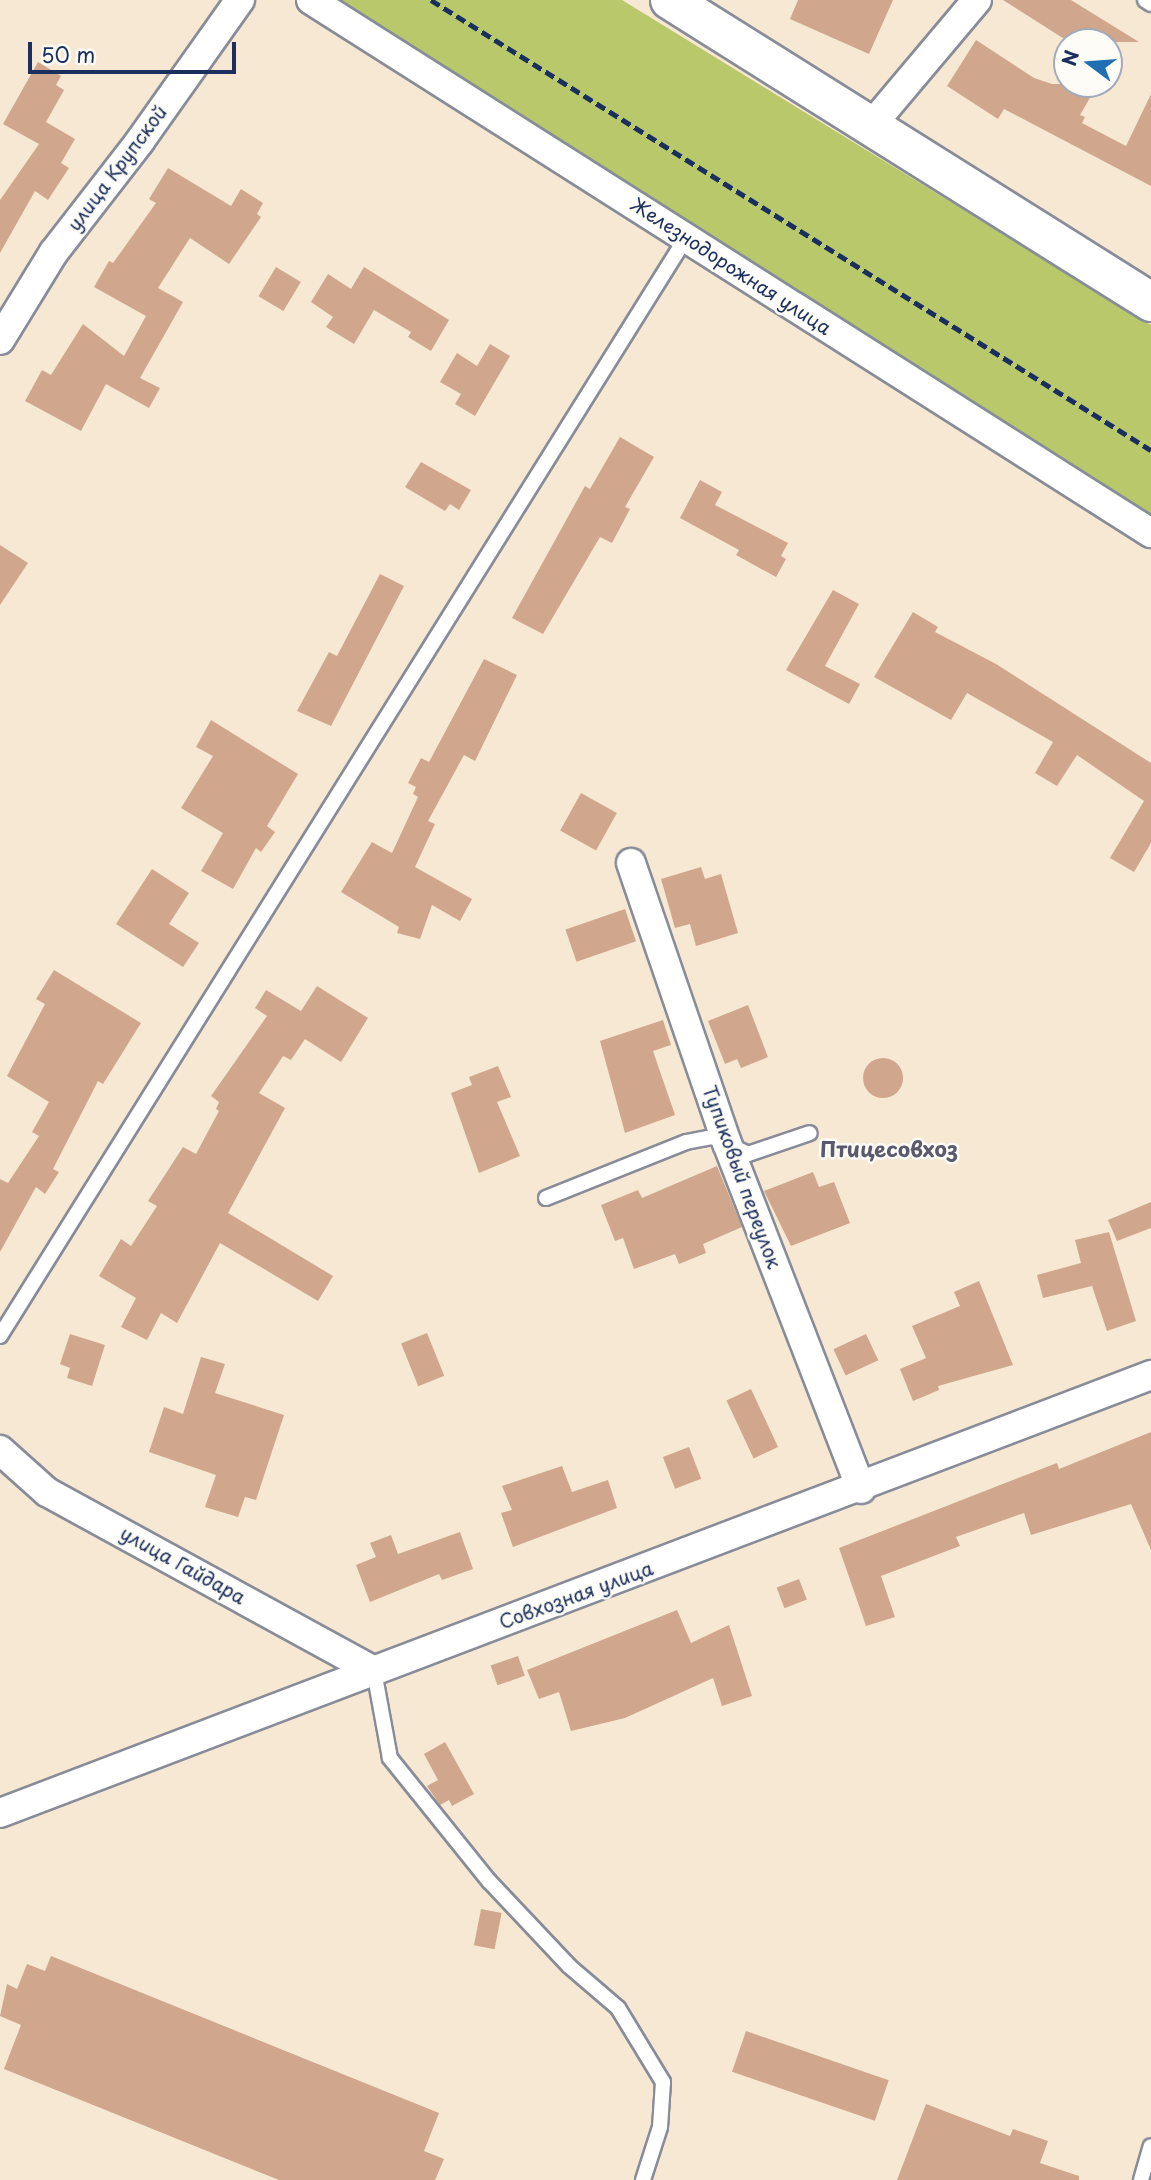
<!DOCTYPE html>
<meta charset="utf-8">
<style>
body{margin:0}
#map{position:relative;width:1151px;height:2180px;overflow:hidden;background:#f6e8d2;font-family:"Playpen Sans",sans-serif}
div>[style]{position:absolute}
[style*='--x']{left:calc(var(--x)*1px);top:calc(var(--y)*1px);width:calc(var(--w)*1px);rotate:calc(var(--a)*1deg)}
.green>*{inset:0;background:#b8c86b}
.building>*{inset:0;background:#d0a78d;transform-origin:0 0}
.round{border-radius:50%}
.roads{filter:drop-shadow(2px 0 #888c98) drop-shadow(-2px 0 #888c98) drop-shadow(0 2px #888c98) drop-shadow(0 -2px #888c98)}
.lane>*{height:14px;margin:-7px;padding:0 7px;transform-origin:7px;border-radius:7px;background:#fff}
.street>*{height:28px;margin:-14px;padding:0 14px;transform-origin:14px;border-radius:14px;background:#fff}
.secondary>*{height:38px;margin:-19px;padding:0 19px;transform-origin:19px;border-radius:19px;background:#fff}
.rail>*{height:5px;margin-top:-2.5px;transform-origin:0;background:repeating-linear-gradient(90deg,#1b2f5e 0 10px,transparent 0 15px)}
span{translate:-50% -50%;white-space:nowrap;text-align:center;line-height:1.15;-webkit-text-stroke:5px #fdfcf7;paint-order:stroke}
.street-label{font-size:19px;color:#1b2f5e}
.neighbourhood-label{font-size:21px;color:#5a596e;font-weight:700}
.north{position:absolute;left:1053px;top:28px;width:70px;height:70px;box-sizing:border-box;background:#fdfcf7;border:2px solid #a3aaba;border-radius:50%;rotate:286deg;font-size:19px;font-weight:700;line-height:28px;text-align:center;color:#1b2f5e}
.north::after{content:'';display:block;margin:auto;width:24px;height:32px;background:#1f6fb2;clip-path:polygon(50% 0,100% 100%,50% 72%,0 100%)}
.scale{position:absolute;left:28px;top:42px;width:208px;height:32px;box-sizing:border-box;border:4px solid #1b2f5e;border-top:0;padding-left:9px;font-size:21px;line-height:24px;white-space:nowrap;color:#1b2f5e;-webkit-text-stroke:5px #fdfcf7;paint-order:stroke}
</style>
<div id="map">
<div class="green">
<i style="clip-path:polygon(311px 0,622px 0,1151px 325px,1151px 533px)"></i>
</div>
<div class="building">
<i style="clip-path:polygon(798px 0,893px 0,869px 54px,790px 19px)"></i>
<i style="clip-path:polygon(1003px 0,1071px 0,1139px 42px,1069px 42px)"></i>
<i style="clip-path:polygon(976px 40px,1034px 78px,1052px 84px,1098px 84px,1080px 115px,1085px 117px,1082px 123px,1126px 146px,1151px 94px,1151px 186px,1004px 109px,998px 119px,947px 86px)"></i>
<i style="clip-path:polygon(38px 62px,61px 76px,56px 85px,64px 90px,46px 122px,75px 139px,61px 163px,69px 168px,48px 200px,35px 191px,0 253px,0 200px,39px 144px,3px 124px)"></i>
<i style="clip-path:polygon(168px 168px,231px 206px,241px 189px,263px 203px,257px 214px,261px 217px,229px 264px,190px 238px,158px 288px,183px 302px,140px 378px,160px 388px,149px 408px,106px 384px,81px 431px,25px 401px,42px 370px,51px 375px,83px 324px,124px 356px,146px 316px,94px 287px,109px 261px,113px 263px,156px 203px,149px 199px)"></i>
<i style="left:276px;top:267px;width:29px;height:34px;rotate:31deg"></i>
<i style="clip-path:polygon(364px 267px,449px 320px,431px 351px,408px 337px,411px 332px,374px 310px,354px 344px,326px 327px,333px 317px,311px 302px,328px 274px,351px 289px)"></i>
<i style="clip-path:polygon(490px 344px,510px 356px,475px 416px,455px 404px,461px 394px,440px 382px,457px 353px,477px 366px)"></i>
<i style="clip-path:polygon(620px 437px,654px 457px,625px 507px,630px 509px,612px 543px,600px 537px,543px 634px,512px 618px,585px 486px,590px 489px)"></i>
<i style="clip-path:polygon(421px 462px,471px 490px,459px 510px,450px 504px,445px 511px,405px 487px)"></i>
<i style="clip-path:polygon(700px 480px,722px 492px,715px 505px,788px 543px,781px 556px,786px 559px,776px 577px,736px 555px,739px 550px,680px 518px)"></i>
<i style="clip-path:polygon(0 545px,28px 563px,0 605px)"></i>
<i style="clip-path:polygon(380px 574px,404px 586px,331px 726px,297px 711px,329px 652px,337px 656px)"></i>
<i style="clip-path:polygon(833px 590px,859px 604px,825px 666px,860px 684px,849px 704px,786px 670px)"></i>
<i style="clip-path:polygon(913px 612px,938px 627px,935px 632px,996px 664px,1151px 763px,1151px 843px,1134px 872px,1110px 858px,1144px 801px,1077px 755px,1057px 786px,1035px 773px,1053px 742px,967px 693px,951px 720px,874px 677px)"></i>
<i style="clip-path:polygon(484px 659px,517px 675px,475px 761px,464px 755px,428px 821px,435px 824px,415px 867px,472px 899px,460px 921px,432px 905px,420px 939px,397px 933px,399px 927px,341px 892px,372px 842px,392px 853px,418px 797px,413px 794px,416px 787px,408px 783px,421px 758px,429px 762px)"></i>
<i style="clip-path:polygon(211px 720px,298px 774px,267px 826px,275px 832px,261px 852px,256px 848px,233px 889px,201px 871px,223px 833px,181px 808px,213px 756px,196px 747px)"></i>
<i style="left:581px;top:793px;width:41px;height:43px;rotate:29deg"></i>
<i style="clip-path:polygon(701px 867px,705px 879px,721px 874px,738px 933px,696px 946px,690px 924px,675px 928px,661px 879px)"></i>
<i style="clip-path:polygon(152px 869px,189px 893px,169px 924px,199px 943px,183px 967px,116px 924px)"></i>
<i style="left:625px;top:909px;width:34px;height:63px;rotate:71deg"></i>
<i style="clip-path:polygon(54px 970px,141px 1023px,103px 1084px,98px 1081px,53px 1169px,59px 1172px,45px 1194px,36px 1187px,0 1252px,0 1179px,8px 1183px,39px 1136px,32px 1132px,49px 1102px,7px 1076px,45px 1004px,36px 999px)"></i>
<i style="clip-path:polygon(317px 986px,368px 1018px,341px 1062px,305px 1039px,291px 1060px,283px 1056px,259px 1093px,285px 1108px,228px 1213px,333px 1276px,318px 1301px,220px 1243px,177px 1323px,161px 1313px,147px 1340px,121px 1327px,136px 1298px,99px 1276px,121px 1239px,131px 1246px,157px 1206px,148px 1201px,183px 1147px,196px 1154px,219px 1111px,216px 1109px,219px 1102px,211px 1096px,267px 1016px,255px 1008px,266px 990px,301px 1011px)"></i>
<i style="clip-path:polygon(748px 1005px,768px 1057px,741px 1068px,737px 1059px,725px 1064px,708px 1021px)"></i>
<i style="clip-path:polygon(663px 1020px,671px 1045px,653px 1051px,675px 1115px,625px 1133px,600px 1041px)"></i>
<i class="round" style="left:863px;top:1058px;width:40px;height:40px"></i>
<i style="clip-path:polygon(498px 1066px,511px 1097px,497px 1102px,520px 1156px,479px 1173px,451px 1093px,472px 1085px,469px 1077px)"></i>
<i style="clip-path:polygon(717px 1166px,742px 1227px,703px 1244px,706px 1253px,679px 1264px,675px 1254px,634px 1269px,623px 1238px,615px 1241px,601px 1205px,638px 1190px,642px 1198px)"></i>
<i style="clip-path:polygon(813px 1172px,819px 1187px,834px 1182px,850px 1223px,791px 1246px,764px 1191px)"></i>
<i style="clip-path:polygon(1151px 1202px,1151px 1228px,1117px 1241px,1108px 1220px)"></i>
<i style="clip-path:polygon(1109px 1232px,1136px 1321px,1107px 1331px,1092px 1286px,1043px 1298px,1037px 1275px,1081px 1263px,1075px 1240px)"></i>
<i style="clip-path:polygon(979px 1281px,1013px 1365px,938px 1386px,939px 1390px,913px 1401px,900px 1369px,926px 1358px,912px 1326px,960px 1306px,954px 1292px)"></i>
<i style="left:427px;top:1333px;width:46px;height:28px;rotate:68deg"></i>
<i style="clip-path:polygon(70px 1334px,105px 1345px,92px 1386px,67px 1378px,70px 1368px,60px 1364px)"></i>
<i style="left:866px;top:1334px;width:29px;height:36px;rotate:65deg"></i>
<i style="clip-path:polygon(201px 1357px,225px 1364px,215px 1393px,284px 1415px,256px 1500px,245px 1497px,238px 1517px,205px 1507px,216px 1475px,149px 1452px,164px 1407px,183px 1414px)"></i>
<i style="left:751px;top:1389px;width:64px;height:27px;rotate:65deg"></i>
<i style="clip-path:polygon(1151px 1432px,1151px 1550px,1131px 1504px,1031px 1535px,1024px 1513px,956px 1537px,960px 1546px,881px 1576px,895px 1617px,866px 1626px,839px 1548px,1031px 1473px,1057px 1463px,1059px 1469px)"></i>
<i style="left:689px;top:1447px;width:34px;height:28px;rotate:69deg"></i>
<i style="clip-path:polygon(562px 1466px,572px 1492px,608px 1480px,617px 1508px,513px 1547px,501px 1513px,512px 1510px,502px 1486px)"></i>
<i style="clip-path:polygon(460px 1532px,473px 1569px,442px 1580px,439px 1574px,370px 1602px,356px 1565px,376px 1557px,370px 1543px,391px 1535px,398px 1554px)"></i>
<i style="left:799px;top:1579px;width:22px;height:24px;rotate:69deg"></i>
<i style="clip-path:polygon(677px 1610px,691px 1643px,729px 1625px,752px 1696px,722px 1706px,713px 1678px,625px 1718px,571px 1731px,559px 1692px,539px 1699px,527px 1670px)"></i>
<i style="left:518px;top:1656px;width:21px;height:29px;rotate:71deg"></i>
<i style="clip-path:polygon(445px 1742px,474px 1794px,452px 1806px,449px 1800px,440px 1805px,427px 1786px,438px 1780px,424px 1754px)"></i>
<i style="left:481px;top:1909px;width:21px;height:37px;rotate:11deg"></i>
<i style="clip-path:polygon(51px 1956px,439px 2113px,424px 2151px,444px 2159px,435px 2180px,279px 2180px,4px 2069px,21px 2025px,0 2016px,7px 1984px,17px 1989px,27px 1964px,45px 1971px)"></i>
<i style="left:746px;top:2031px;width:151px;height:43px;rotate:19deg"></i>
<i style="clip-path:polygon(926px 2104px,1010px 2136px,1013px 2129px,1048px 2141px,1040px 2163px,1079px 2176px,1079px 2180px,897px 2180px)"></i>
</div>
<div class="roads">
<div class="lane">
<i style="--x:1145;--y:0;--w:7;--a:34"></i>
<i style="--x:546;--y:1198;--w:151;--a:-21.8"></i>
<i style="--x:686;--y:1142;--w:26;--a:-11"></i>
<i style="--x:712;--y:1137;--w:40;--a:25"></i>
<i style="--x:748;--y:1154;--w:65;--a:-18.7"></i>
<i style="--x:0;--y:1336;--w:1297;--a:-58.01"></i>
<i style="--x:374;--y:1671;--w:88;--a:79.6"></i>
<i style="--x:390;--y:1758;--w:158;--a:51.2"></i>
<i style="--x:489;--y:1881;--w:117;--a:46.7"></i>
<i style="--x:569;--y:1966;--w:65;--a:40.6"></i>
<i style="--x:618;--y:2008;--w:87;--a:58.7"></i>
<i style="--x:663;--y:2082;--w:45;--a:93.8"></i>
<i style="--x:660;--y:2127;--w:56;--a:107.8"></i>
<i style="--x:1141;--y:2180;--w:35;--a:-74"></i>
</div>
<div class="street">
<i style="--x:311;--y:0;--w:995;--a:32.4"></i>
<i style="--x:870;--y:127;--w:166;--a:-49.9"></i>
<i style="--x:0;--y:340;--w:103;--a:-58.5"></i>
<i style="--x:54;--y:252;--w:140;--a:-52.2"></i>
<i style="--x:140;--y:141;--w:173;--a:-54.7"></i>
<i style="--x:631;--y:863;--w:296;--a:71.1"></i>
<i style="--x:727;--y:1143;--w:371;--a:68.8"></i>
<i style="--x:0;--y:1450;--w:63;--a:41.8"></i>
<i style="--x:47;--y:1492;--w:373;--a:28.7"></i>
<i style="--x:0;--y:1813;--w:1232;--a:-20.83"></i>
</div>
<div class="secondary">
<i style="--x:670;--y:0;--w:568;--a:32.12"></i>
</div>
</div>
<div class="rail">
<i style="--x:431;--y:0;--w:849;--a:32.01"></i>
</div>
<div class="street-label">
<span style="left:117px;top:168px;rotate:-53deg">улица Крупской</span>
<span style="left:731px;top:266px;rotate:33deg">Железнодорожная улица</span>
<span style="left:742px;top:1177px;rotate:70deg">Тупиковый переулок</span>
<span style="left:183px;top:1565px;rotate:29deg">улица Гайдара</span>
<span style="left:576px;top:1595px;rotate:-20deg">Совхозная улица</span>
</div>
<div class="neighbourhood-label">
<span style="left:889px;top:1148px">Птицесовхоз</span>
</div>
<div class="north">N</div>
<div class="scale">50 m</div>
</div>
